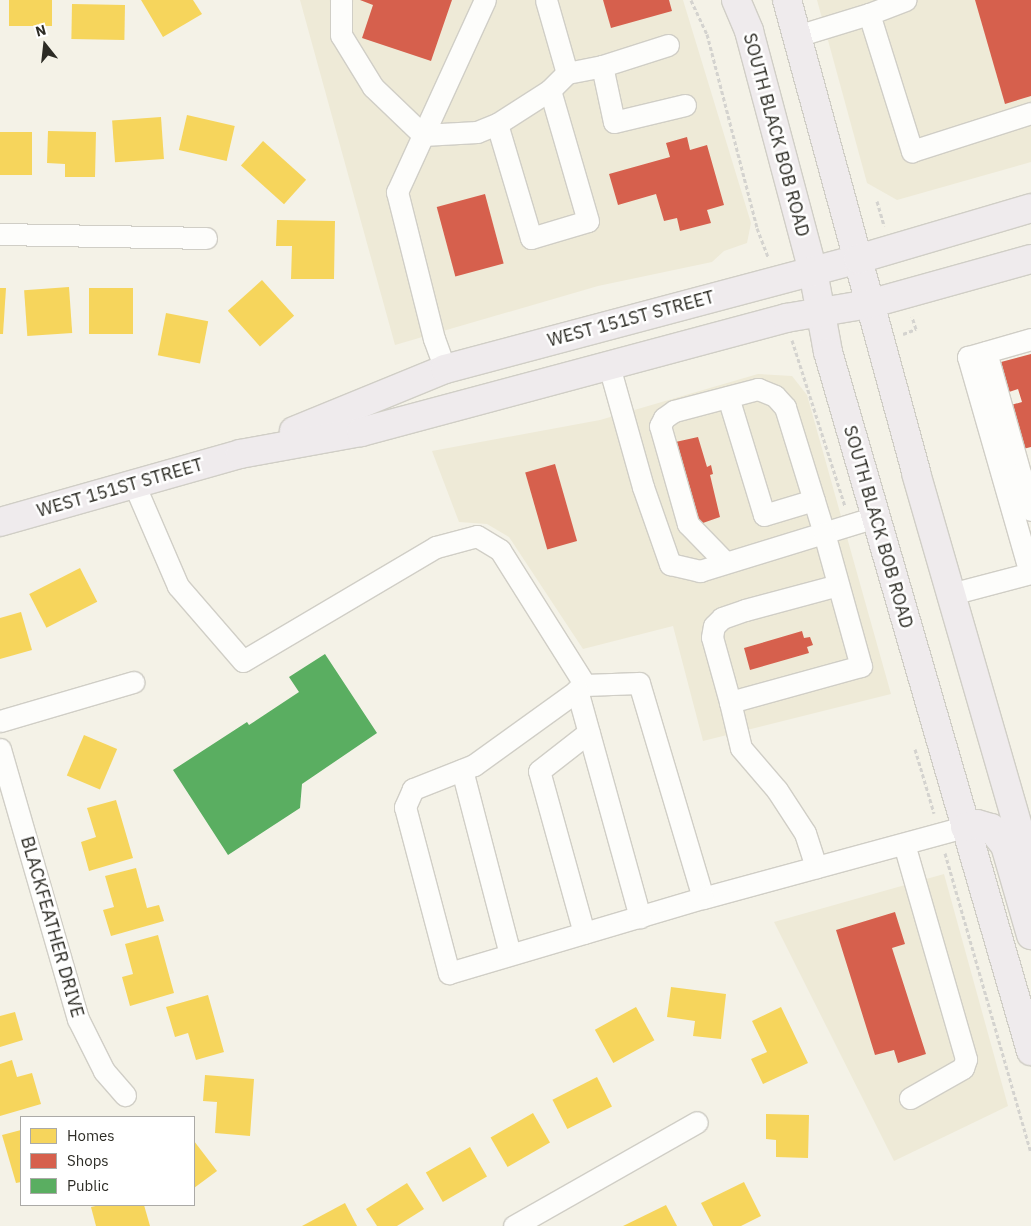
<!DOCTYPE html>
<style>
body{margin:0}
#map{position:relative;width:1031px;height:1226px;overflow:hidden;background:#f4f2e7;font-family:"IBM Plex Sans",sans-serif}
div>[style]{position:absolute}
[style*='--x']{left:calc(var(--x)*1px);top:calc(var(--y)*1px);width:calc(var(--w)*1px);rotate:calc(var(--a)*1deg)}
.built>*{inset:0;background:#eeead7}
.homes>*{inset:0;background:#f6d55c;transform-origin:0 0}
.shops>*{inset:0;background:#d6604d;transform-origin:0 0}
.public>*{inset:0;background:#5aae61}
.path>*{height:3px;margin-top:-1.5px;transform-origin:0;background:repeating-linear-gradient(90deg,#d4d3cf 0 4px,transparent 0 6.5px)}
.roads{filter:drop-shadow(1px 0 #d0cec6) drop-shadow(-1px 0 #d0cec6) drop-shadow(0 1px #d0cec6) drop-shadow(0 -1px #d0cec6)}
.minor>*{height:21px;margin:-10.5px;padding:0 10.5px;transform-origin:10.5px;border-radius:10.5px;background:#fdfdfb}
.major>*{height:28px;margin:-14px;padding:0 14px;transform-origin:14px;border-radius:14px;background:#efebed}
span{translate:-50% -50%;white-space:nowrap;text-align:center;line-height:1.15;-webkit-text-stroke:5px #fff;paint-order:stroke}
.street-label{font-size:18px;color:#2c2b24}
.legend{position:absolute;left:20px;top:1116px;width:175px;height:90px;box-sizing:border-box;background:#fff;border:1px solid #abaaa7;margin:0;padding:6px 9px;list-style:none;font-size:15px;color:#2c2b24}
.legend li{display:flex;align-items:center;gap:10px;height:25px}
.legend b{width:25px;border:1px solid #abaaa7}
.north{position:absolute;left:20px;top:20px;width:50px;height:50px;-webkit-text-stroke:4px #fff;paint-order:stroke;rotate:344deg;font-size:14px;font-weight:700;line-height:20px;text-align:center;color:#2c2b24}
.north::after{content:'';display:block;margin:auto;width:18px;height:22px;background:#2c2b24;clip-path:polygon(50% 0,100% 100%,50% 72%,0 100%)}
</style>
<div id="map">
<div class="built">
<i style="clip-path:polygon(300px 0,683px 0,751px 223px,747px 243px,724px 251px,712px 262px,598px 286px,395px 345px)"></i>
<i style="clip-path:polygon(817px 0,1031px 0,1031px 162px,897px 200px,867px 183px)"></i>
<i style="clip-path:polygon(758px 374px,792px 376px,807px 395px,891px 694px,703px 741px,673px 626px,583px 649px,509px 537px,487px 524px,459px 522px,432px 451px,600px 420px)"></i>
<i style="clip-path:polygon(944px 874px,1008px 1106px,894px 1161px,774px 922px)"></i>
</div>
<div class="homes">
<i style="left:9px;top:0;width:43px;height:26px"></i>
<i style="clip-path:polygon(141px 0,193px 0,202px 14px,163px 37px)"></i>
<i style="left:72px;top:4px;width:53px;height:35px;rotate:1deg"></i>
<i style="left:187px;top:115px;width:49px;height:36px;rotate:13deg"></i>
<i style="left:161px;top:117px;width:42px;height:49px;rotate:86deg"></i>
<i style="clip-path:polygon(48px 131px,96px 132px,95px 177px,65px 177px,65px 164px,47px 163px)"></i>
<i style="left:0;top:132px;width:32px;height:43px"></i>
<i style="left:263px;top:141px;width:58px;height:33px;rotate:42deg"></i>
<i style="clip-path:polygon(277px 220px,335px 221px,334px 279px,291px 279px,292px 246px,276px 246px)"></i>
<i style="left:262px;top:280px;width:48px;height:46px;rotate:48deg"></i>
<i style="left:69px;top:287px;width:46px;height:45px;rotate:86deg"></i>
<i style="clip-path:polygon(0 288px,6px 288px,3px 334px,0 334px)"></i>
<i style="left:89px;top:288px;width:44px;height:46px"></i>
<i style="left:166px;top:313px;width:43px;height:43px;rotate:11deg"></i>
<i style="left:80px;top:568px;width:38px;height:57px;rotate:63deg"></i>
<i style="clip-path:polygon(21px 612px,32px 650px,0 659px,0 618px)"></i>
<i style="left:84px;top:735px;width:36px;height:44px;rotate:23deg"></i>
<i style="clip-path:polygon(116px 800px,133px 858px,89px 871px,81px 842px,96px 837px,87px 808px)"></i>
<i style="clip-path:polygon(136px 868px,147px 908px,159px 905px,164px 921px,111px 936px,103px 910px,114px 907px,105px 876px)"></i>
<i style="clip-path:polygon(158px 935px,174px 993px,130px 1006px,122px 977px,133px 974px,125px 944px)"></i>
<i style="clip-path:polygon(671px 987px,726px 994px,721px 1039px,693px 1036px,695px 1021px,667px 1017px)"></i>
<i style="clip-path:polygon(208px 995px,224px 1052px,196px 1060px,188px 1033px,175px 1037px,166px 1007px)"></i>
<i style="left:636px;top:1007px;width:38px;height:47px;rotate:61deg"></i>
<i style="clip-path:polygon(781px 1007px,808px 1063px,763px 1084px,751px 1059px,767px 1052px,752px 1021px)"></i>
<i style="clip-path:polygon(15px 1012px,23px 1040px,0 1047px,0 1016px)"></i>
<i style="clip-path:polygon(12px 1060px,17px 1077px,32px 1073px,41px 1104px,0 1116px,0 1064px)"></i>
<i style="clip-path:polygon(205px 1075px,254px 1079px,250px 1136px,215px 1133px,217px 1102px,203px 1101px)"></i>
<i style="left:597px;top:1077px;width:33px;height:50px;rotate:63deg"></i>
<i style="left:533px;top:1113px;width:34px;height:49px;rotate:60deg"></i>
<i style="clip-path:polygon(766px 1114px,809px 1115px,808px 1158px,776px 1157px,776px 1140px,766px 1139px)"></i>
<i style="clip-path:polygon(21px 1130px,21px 1182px,16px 1183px,2px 1135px)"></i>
<i style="clip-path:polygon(194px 1141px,217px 1171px,194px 1188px)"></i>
<i style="left:470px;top:1147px;width:34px;height:51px;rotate:60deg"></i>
<i style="clip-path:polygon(744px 1182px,761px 1216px,741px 1226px,713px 1226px,701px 1203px)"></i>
<i style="clip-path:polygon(407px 1183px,424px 1209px,397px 1226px,377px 1226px,366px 1209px)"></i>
<i style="clip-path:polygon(345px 1203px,357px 1226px,302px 1226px)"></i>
<i style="clip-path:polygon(100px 1205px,144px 1205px,150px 1226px,96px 1226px,91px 1207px)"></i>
<i style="clip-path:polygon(666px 1205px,677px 1226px,623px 1226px)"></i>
</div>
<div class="shops">
<i style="clip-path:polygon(360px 0,452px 0,431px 61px,362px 38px,373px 5px)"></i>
<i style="clip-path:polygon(603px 0,669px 0,672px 11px,611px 28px)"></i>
<i style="clip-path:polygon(975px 0,1031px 0,1031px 96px,1005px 104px)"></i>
<i style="clip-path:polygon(687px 137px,690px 150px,707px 145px,724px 205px,707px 210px,711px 223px,680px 231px,677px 218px,664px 221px,656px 194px,618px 205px,609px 174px,670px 157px,666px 143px)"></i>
<i style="left:485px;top:194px;width:72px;height:50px;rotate:75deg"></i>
<i style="clip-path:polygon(1031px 354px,1031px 447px,1023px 449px,1011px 405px,1022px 402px,1018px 389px,1009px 392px,1001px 362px)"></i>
<i style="clip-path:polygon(698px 437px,707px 467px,711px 465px,713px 474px,710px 475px,720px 517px,700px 524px,697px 515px,693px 516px,671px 443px)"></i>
<i style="left:555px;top:464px;width:80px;height:31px;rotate:74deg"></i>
<i style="clip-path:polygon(802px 631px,804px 638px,810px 637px,813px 645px,807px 647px,809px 653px,750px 670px,744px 648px)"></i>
<i style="clip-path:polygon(895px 912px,905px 944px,892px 948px,926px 1054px,898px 1063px,894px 1050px,875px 1055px,836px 930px)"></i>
</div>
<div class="public">
<i style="clip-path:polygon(325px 654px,377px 733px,302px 784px,300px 808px,228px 855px,173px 770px,247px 722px,249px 725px,299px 692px,289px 677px)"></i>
</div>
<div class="path">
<i style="--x:691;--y:0;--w:38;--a:65"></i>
<i style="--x:707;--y:34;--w:200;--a:75.5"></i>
<i style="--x:757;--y:228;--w:31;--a:69"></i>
<i style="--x:877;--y:201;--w:26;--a:74"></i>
<i style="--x:903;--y:334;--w:14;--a:-21"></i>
<i style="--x:916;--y:329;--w:13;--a:-108"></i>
<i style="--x:792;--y:340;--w:174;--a:72.3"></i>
<i style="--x:915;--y:749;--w:67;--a:73.5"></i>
<i style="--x:945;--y:853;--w:311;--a:74"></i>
</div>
<div class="roads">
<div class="minor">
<i style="--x:341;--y:0;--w:35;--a:90"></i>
<i style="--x:341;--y:35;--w:61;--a:58.4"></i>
<i style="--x:373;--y:87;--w:69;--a:43.8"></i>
<i style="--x:423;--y:135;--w:54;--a:-3.2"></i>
<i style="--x:477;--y:132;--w:22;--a:-22"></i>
<i style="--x:497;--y:124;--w:63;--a:-32.7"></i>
<i style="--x:550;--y:90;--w:24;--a:-45"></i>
<i style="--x:546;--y:0;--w:76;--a:74"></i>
<i style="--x:567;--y:73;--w:36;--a:-11"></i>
<i style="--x:869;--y:14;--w:39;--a:-21"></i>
<i style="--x:797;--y:36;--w:75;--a:-17"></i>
<i style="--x:869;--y:14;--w:144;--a:72.6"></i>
<i style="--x:912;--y:151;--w:125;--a:-17.7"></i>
<i style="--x:668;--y:45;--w:69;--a:162.3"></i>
<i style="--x:602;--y:66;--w:57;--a:77.9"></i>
<i style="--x:614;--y:122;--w:73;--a:-13.5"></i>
<i style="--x:497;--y:124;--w:119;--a:73.4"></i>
<i style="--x:531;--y:238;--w:59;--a:-16.6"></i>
<i style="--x:588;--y:221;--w:136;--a:-106.2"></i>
<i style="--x:0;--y:234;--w:206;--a:1.1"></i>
<i style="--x:986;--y:352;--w:126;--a:74.3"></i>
<i style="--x:1020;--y:473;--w:11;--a:75"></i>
<i style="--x:1023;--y:484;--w:10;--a:37"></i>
<i style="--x:609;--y:366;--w:126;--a:74.3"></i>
<i style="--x:643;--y:487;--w:82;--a:70.7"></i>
<i style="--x:670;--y:564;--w:31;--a:13"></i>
<i style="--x:700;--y:571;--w:184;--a:-17.1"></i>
<i style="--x:445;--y:369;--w:32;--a:-110"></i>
<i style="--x:434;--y:339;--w:152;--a:-104.1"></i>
<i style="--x:397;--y:192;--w:211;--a:-65.4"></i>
<i style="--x:728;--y:397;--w:123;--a:73"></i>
<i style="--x:764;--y:515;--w:52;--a:-16.7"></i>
<i style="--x:1011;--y:483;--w:18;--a:63"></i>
<i style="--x:1019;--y:499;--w:16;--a:43"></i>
<i style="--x:134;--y:484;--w:111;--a:66.7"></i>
<i style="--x:178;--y:586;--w:99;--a:49.1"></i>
<i style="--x:243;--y:661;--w:224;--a:-30.6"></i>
<i style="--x:436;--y:547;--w:42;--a:-15"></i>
<i style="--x:477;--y:536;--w:27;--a:31"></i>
<i style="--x:500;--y:550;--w:160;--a:57.8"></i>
<i style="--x:585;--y:685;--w:54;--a:-2.1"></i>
<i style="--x:639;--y:683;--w:224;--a:73.4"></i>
<i style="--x:703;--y:898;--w:271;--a:-15.2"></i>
<i style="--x:724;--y:561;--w:52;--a:-134.2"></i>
<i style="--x:688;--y:524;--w:102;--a:-105.9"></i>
<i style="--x:660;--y:426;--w:9;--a:-63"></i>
<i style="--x:664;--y:418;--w:12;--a:-35"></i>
<i style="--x:674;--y:411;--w:87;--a:-14.7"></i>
<i style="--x:758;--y:389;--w:18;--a:22"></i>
<i style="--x:775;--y:396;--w:15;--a:48"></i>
<i style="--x:785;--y:407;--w:132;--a:72.8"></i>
<i style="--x:824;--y:533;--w:138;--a:74.5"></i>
<i style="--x:861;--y:666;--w:136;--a:164.6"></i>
<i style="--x:730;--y:702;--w:47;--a:76.6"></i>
<i style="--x:741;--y:748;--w:55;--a:49.4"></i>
<i style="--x:777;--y:790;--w:51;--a:56.9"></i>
<i style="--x:805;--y:833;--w:36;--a:72"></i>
<i style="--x:1030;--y:573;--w:225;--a:-106"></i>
<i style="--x:968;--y:357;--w:66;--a:-15.9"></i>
<i style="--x:951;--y:594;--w:83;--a:-14.7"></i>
<i style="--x:585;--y:685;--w:137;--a:144.2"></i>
<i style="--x:474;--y:765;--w:66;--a:158.5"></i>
<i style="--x:413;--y:789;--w:20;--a:114"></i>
<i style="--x:405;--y:807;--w:172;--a:75.2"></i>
<i style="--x:449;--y:973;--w:265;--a:-16.5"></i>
<i style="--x:577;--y:690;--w:236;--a:74.5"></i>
<i style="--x:730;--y:702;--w:67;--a:-105.5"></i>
<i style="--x:712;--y:637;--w:11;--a:-80"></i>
<i style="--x:714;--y:626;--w:11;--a:-45"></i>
<i style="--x:722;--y:618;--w:24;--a:-19"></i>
<i style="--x:745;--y:610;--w:96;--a:-15"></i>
<i style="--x:0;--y:721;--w:139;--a:-16.3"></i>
<i style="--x:0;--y:749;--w:281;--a:73.9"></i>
<i style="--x:78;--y:1019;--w:58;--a:63.4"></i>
<i style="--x:104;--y:1071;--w:32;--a:49"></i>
<i style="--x:462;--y:770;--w:190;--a:75.4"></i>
<i style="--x:904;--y:844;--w:224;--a:73.9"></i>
<i style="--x:966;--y:1059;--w:9;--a:108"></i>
<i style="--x:963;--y:1068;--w:61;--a:150.5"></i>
<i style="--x:584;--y:933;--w:168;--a:-105.5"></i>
<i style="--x:539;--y:771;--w:63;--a:-38"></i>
<i style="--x:514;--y:1226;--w:210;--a:-29.6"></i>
</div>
<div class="major">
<i style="--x:736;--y:0;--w:34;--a:67"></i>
<i style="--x:749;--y:31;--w:248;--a:75.1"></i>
<i style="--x:813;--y:271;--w:82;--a:79.5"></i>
<i style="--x:828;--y:352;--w:728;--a:73.81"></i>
<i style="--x:787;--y:0;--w:490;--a:74.7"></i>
<i style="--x:916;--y:473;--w:414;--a:73.9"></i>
<i style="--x:294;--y:431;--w:163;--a:-22.3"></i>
<i style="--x:445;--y:369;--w:427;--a:-14.9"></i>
<i style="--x:858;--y:259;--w:180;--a:-16.4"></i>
<i style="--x:0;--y:522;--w:249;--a:-15.8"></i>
<i style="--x:240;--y:454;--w:123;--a:-10.3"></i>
<i style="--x:361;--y:432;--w:440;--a:-15"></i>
<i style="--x:786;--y:318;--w:84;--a:-9.6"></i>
<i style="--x:869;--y:304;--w:168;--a:-15.5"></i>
<i style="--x:965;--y:827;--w:12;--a:-14"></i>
<i style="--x:977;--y:824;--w:15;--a:16"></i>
<i style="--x:991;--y:828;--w:22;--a:51"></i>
<i style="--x:1005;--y:845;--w:94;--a:73.9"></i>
</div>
</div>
<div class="street-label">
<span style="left:776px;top:135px;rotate:75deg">SOUTH BLACK BOB ROAD</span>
<span style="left:631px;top:319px;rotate:-15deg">WEST 151ST STREET</span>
<span style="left:120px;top:488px;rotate:-16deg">WEST 151ST STREET</span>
<span style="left:878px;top:527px;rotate:74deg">SOUTH BLACK BOB ROAD</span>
<span style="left:52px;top:927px;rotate:74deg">BLACKFEATHER DRIVE</span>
</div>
<ul class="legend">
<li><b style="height:14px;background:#f6d55c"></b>Homes</li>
<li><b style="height:14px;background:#d6604d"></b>Shops</li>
<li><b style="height:14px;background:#5aae61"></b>Public</li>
</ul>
<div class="north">N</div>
</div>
